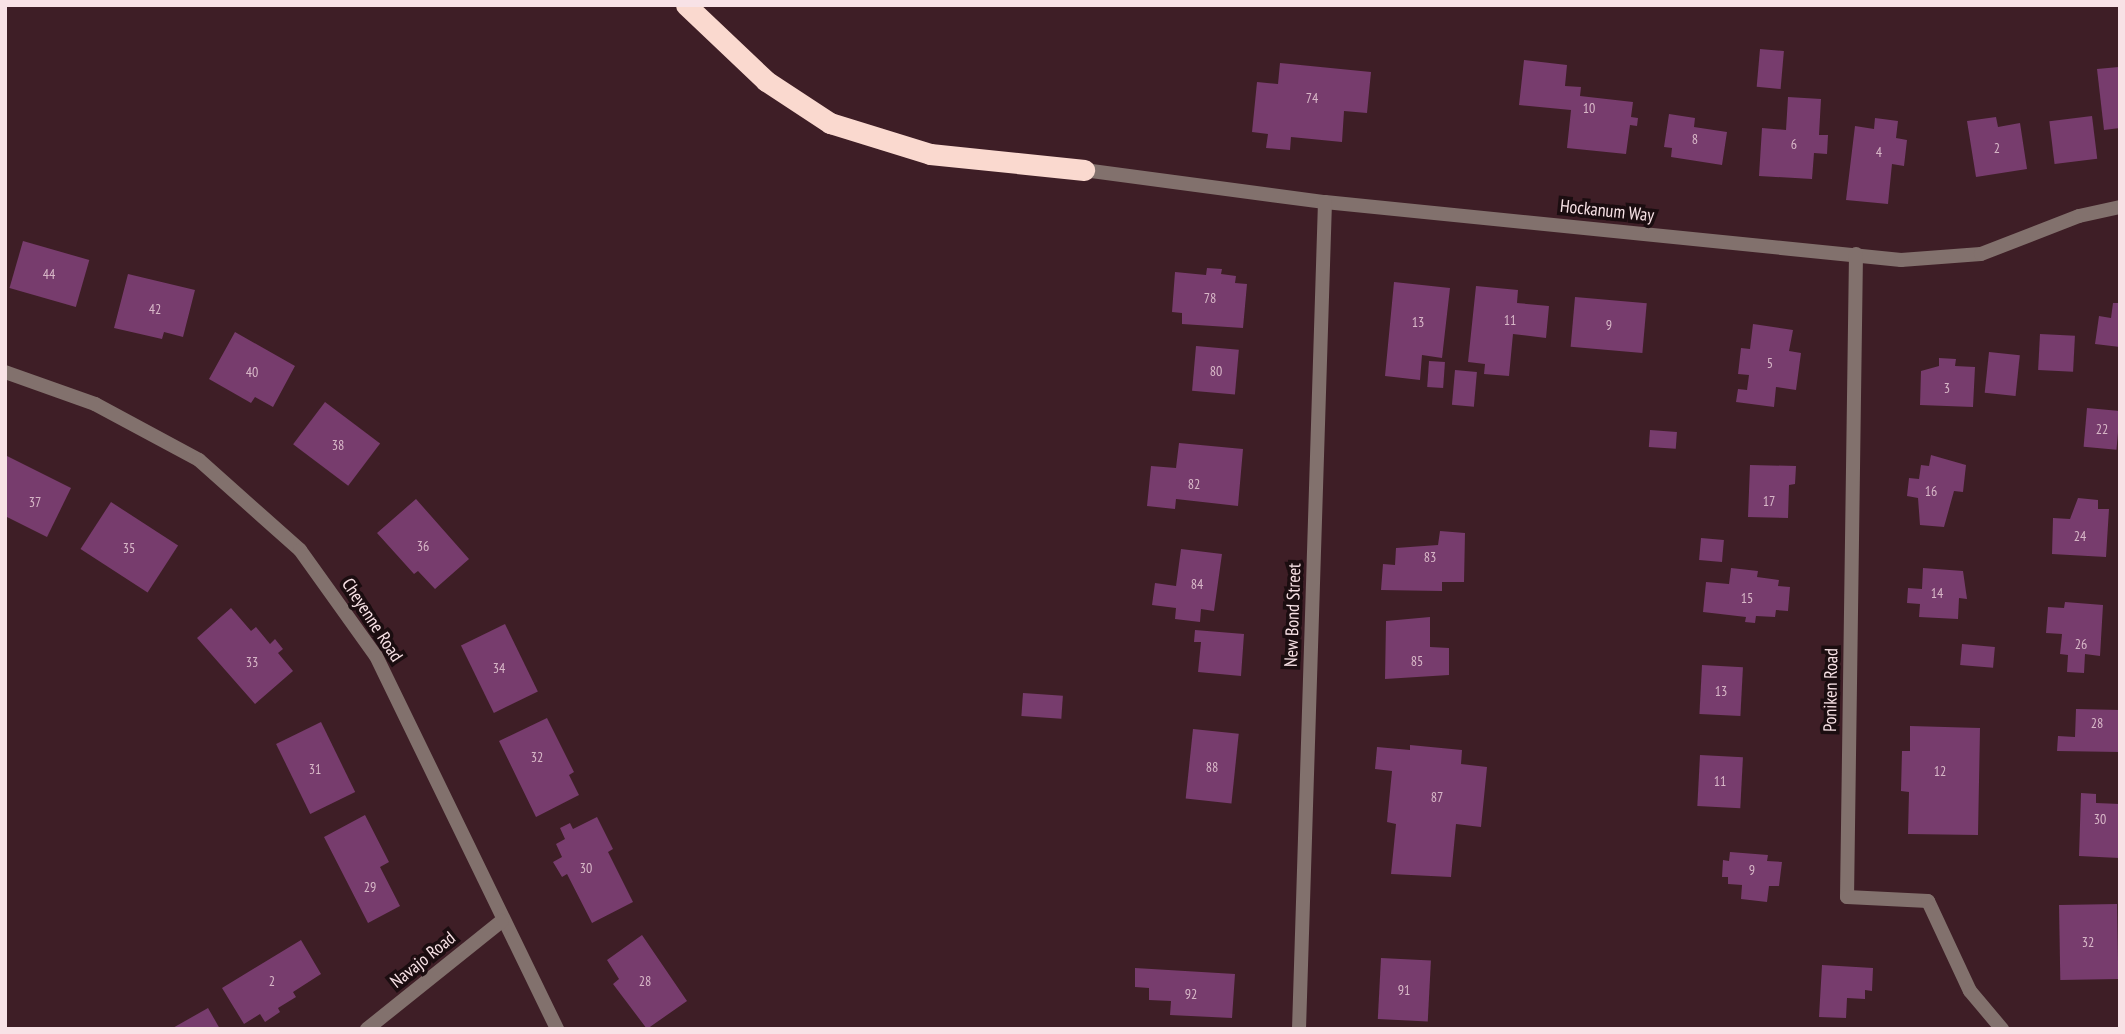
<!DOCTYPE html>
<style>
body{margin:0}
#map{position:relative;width:2125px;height:1034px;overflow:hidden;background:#3e1e26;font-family:"PT Sans Narrow",sans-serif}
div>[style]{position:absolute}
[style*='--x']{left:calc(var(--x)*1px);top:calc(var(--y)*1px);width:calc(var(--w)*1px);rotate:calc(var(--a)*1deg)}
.building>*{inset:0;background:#773c6d;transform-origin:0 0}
.minor>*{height:14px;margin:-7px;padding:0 7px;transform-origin:7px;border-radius:7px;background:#82716d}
.motorway>*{height:21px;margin:-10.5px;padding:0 10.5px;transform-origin:10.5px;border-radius:10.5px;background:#fad9cf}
span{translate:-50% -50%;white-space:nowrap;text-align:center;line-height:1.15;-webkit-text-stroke:7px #1b0d10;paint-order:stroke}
.number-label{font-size:14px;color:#d8b8c8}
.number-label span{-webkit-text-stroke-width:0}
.street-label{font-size:18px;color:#f8e2e6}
.frame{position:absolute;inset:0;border:7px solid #f8e2e6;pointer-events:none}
</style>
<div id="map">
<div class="building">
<i style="left:1760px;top:49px;width:24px;height:38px;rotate:5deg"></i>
<i style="clip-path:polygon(1524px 60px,1567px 65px,1565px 86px,1581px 87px,1580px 96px,1633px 102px,1631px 117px,1638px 118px,1637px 126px,1630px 125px,1626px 154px,1567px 148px,1571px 110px,1519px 105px)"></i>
<i style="clip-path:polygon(1280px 63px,1371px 72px,1367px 113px,1344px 111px,1342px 142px,1291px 137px,1290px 150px,1266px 148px,1268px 134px,1252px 132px,1257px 82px,1278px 84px)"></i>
<i style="clip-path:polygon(2119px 67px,2120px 128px,2104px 130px,2097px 69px)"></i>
<i style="clip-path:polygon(1788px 97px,1821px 99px,1819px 135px,1828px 135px,1827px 154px,1814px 153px,1812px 179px,1759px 176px,1762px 128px,1786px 130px)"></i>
<i style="clip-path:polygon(1669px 114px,1695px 118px,1694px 127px,1727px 132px,1722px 165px,1671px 157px,1672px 148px,1664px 147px)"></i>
<i style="left:2092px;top:116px;width:43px;height:43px;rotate:83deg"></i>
<i style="clip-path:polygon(1996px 117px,1998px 127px,2020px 123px,2027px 169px,1976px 177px,1967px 121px)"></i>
<i style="clip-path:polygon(1875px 118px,1898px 121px,1896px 138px,1907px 140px,1904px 166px,1892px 164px,1888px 204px,1846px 200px,1855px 126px,1874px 129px)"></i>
<i style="left:23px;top:241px;width:69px;height:49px;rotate:16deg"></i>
<i style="clip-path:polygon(1207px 268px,1222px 269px,1221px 274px,1236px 276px,1235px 283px,1247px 284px,1243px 328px,1182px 324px,1182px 313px,1172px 312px,1175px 272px,1206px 275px)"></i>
<i style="clip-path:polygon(128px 274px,195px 290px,183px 337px,164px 332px,162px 339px,114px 328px)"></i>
<i style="clip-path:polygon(1394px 282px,1450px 288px,1442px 358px,1422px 355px,1420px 380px,1385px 376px)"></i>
<i style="clip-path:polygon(1476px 286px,1518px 290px,1517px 303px,1549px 306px,1546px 338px,1513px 334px,1509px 376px,1484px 374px,1485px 364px,1468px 362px)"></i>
<i style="left:1575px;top:297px;width:72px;height:50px;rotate:5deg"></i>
<i style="clip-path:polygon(2113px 303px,2120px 303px,2120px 347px,2095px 344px,2099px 316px,2111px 318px)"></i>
<i style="clip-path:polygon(1753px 324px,1793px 330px,1789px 351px,1801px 353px,1796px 390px,1776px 387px,1774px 407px,1736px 402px,1738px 389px,1747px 390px,1749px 375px,1738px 374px,1741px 348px,1750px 349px)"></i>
<i style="clip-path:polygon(235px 332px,295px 366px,273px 407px,255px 397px,251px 403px,209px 379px)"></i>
<i style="left:2040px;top:334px;width:35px;height:36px;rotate:3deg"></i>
<i style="left:1196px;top:346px;width:43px;height:45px;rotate:5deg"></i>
<i style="left:1989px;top:352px;width:31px;height:41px;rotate:6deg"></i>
<i style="clip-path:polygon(1939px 358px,1956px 359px,1955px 366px,1975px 367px,1973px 407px,1920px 405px,1921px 371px,1939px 366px)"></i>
<i style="left:1429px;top:361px;width:16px;height:26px;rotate:4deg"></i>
<i style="left:1455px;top:370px;width:22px;height:35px;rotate:5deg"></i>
<i style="left:325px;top:402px;width:69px;height:53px;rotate:37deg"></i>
<i style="left:2087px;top:408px;width:33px;height:39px;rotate:5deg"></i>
<i style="left:1650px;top:430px;width:27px;height:17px;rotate:4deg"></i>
<i style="clip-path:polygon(1179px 443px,1243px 449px,1238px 506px,1176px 499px,1175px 509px,1147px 506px,1151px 466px,1176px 468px)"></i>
<i style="clip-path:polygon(5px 455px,71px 488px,47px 537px,5px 516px)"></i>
<i style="clip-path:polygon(1931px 455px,1966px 465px,1963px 492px,1954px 491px,1944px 527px,1920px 525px,1918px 498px,1907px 496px,1909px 478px,1919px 479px,1921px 465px,1929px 466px)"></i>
<i style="clip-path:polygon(1750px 465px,1796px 466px,1795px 484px,1789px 485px,1788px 518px,1748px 517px)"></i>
<i style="clip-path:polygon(2078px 498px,2098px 500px,2098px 509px,2109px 509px,2106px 557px,2052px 554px,2053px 518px,2070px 519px)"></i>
<i style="clip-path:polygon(416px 499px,469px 559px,435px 589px,418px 571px,414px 574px,377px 533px)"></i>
<i style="left:111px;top:502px;width:80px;height:56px;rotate:33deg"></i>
<i style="clip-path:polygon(1440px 531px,1465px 533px,1464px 582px,1442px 582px,1442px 591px,1381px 590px,1383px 564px,1395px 565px,1396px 548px,1438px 545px)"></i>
<i style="left:1701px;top:538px;width:23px;height:22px;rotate:5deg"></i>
<i style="clip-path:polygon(1181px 549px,1222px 554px,1214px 611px,1201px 609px,1200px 622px,1175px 619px,1176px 608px,1152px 605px,1155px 583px,1176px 586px)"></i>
<i style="clip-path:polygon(1731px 568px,1758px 571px,1757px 577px,1779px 580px,1778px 586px,1790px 587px,1788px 611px,1776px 610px,1775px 617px,1756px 616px,1755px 623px,1745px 622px,1746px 617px,1703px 612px,1706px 582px,1729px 584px)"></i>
<i style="clip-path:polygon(1923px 568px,1963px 571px,1967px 599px,1959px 598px,1958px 619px,1919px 617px,1920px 604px,1907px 603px,1908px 588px,1922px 589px)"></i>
<i style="clip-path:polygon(2065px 602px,2103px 605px,2100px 656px,2085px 654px,2084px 673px,2067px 672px,2068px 655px,2060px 654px,2062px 634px,2046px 633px,2048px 607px,2064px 608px)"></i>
<i style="clip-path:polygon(231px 608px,251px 631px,256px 627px,270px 644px,275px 639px,283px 649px,278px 653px,293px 671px,255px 704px,197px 638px)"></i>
<i style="clip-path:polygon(1430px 617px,1430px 647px,1449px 648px,1449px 675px,1385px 679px,1386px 621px)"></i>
<i style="left:505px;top:624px;width:75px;height:49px;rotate:64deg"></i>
<i style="clip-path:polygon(1195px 630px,1244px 634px,1241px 676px,1198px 672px,1201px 642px,1194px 642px)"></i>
<i style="left:1962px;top:644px;width:33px;height:21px;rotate:5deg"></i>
<i style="left:1702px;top:665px;width:41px;height:49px;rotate:3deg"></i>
<i style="left:1023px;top:693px;width:40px;height:23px;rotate:4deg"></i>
<i style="clip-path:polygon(2076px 709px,2120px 710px,2120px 752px,2057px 751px,2058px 736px,2075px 737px)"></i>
<i style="clip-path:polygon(547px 718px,574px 772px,569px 775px,579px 795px,536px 817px,499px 741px)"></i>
<i style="left:321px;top:722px;width:78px;height:50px;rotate:64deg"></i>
<i style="clip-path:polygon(1910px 726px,1980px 728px,1978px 835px,1908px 834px,1909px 792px,1901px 791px,1902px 751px,1910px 751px)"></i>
<i style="left:1193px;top:729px;width:46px;height:70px;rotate:6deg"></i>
<i style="clip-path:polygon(1410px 745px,1462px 750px,1461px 764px,1487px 767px,1481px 827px,1456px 824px,1451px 877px,1391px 874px,1396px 824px,1387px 822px,1392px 771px,1375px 769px,1377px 747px,1410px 750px)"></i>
<i style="left:1700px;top:755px;width:43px;height:51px;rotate:3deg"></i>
<i style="clip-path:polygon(2081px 793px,2096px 794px,2096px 803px,2120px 804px,2119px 858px,2079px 856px)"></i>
<i style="clip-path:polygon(365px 815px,389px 862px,380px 867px,400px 906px,368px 923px,324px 837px)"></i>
<i style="clip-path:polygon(597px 817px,613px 849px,608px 852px,633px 902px,592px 923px,567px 874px,562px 877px,553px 862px,562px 857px,556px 844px,565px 839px,560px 828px,570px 823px,573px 829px)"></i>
<i style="clip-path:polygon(1730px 852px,1768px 855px,1767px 861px,1782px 862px,1779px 886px,1769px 886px,1767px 902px,1741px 899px,1742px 885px,1728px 884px,1728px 877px,1722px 877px,1723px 860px,1729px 861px)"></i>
<i style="left:2117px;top:904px;width:75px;height:58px;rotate:89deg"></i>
<i style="clip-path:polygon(642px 935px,687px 1001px,647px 1029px,613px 984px,619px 979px,607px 960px)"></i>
<i style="clip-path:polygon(301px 940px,321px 974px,293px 992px,296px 997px,278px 1008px,280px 1012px,265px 1022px,260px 1014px,244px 1024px,222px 988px)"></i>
<i style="left:1381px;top:958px;width:50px;height:61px;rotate:3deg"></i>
<i style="clip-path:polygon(1822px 965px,1873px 968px,1872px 991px,1865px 990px,1865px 999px,1847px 998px,1846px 1018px,1819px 1017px)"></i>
<i style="clip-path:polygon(1135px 968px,1235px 974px,1232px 1018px,1170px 1015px,1171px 1001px,1149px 1000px,1149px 988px,1135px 987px)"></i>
<i style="clip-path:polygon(208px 1008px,220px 1029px,171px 1029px)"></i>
</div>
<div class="minor">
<i style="--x:1084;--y:170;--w:243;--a:7.6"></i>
<i style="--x:1325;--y:202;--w:579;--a:5.75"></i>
<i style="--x:1901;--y:260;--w:80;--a:-4.3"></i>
<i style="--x:1981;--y:254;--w:105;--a:-21.2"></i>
<i style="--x:2079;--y:216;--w:42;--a:-12.4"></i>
<i style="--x:1856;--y:254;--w:643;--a:90.8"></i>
<i style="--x:1847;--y:897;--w:81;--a:2.8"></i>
<i style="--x:1928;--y:901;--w:99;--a:65"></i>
<i style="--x:1970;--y:991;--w:50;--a:49.9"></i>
<i style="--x:5;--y:372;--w:96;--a:19.6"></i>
<i style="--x:95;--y:404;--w:118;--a:28.3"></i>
<i style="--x:199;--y:460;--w:135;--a:41.7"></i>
<i style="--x:300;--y:550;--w:130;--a:54.4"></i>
<i style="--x:376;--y:656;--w:415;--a:64.1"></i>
<i style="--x:367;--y:1029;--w:173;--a:-38.7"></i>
<i style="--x:1299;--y:1029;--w:827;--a:-88.2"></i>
</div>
<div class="motorway">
<i style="--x:686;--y:5;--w:110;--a:43.5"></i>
<i style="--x:766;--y:81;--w:77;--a:33.3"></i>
<i style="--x:830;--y:123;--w:105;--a:17.2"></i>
<i style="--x:930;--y:154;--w:155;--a:5.9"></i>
</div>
<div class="number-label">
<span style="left:1312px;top:98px">74</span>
<span style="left:1589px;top:108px">10</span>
<span style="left:1695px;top:139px">8</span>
<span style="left:1794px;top:144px">6</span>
<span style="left:1997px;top:148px">2</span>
<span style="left:1879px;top:152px">4</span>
<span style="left:49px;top:274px">44</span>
<span style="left:1210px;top:298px">78</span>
<span style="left:155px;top:309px">42</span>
<span style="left:1510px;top:320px">11</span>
<span style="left:1418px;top:322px">13</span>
<span style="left:1609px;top:325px">9</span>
<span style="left:1770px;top:363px">5</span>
<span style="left:1216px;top:371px">80</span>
<span style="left:252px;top:372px">40</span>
<span style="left:1947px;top:388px">3</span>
<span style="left:2102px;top:429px">22</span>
<span style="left:338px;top:445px">38</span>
<span style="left:1194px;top:484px">82</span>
<span style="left:1931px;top:491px">16</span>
<span style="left:1769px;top:501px">17</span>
<span style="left:35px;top:502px">37</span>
<span style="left:2080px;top:536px">24</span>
<span style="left:423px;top:546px">36</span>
<span style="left:129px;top:548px">35</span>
<span style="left:1430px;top:557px">83</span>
<span style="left:1197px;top:584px">84</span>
<span style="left:1937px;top:593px">14</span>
<span style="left:1747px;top:598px">15</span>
<span style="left:2081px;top:644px">26</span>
<span style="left:1417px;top:661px">85</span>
<span style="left:252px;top:662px">33</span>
<span style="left:499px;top:668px">34</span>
<span style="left:1721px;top:691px">13</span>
<span style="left:2097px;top:723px">28</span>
<span style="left:537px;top:757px">32</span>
<span style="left:1212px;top:767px">88</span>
<span style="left:315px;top:769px">31</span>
<span style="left:1940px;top:771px">12</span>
<span style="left:1720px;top:781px">11</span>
<span style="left:1437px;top:797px">87</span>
<span style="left:2100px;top:819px">30</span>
<span style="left:586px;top:868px">30</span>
<span style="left:1752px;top:870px">9</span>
<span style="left:370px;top:887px">29</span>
<span style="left:2088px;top:942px">32</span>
<span style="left:272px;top:981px">2</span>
<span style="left:645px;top:981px">28</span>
<span style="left:1404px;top:990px">91</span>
<span style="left:1191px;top:994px">92</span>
</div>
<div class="street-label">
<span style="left:1607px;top:211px;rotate:6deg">Hockanum Way</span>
<span style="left:1293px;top:615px;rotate:-88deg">New Bond Street</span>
<span style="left:372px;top:620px;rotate:57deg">Cheyenne Road</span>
<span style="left:1831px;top:690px;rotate:-89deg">Poniken Road</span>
<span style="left:423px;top:960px;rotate:-39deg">Navajo Road</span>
</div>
<div class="frame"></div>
</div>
